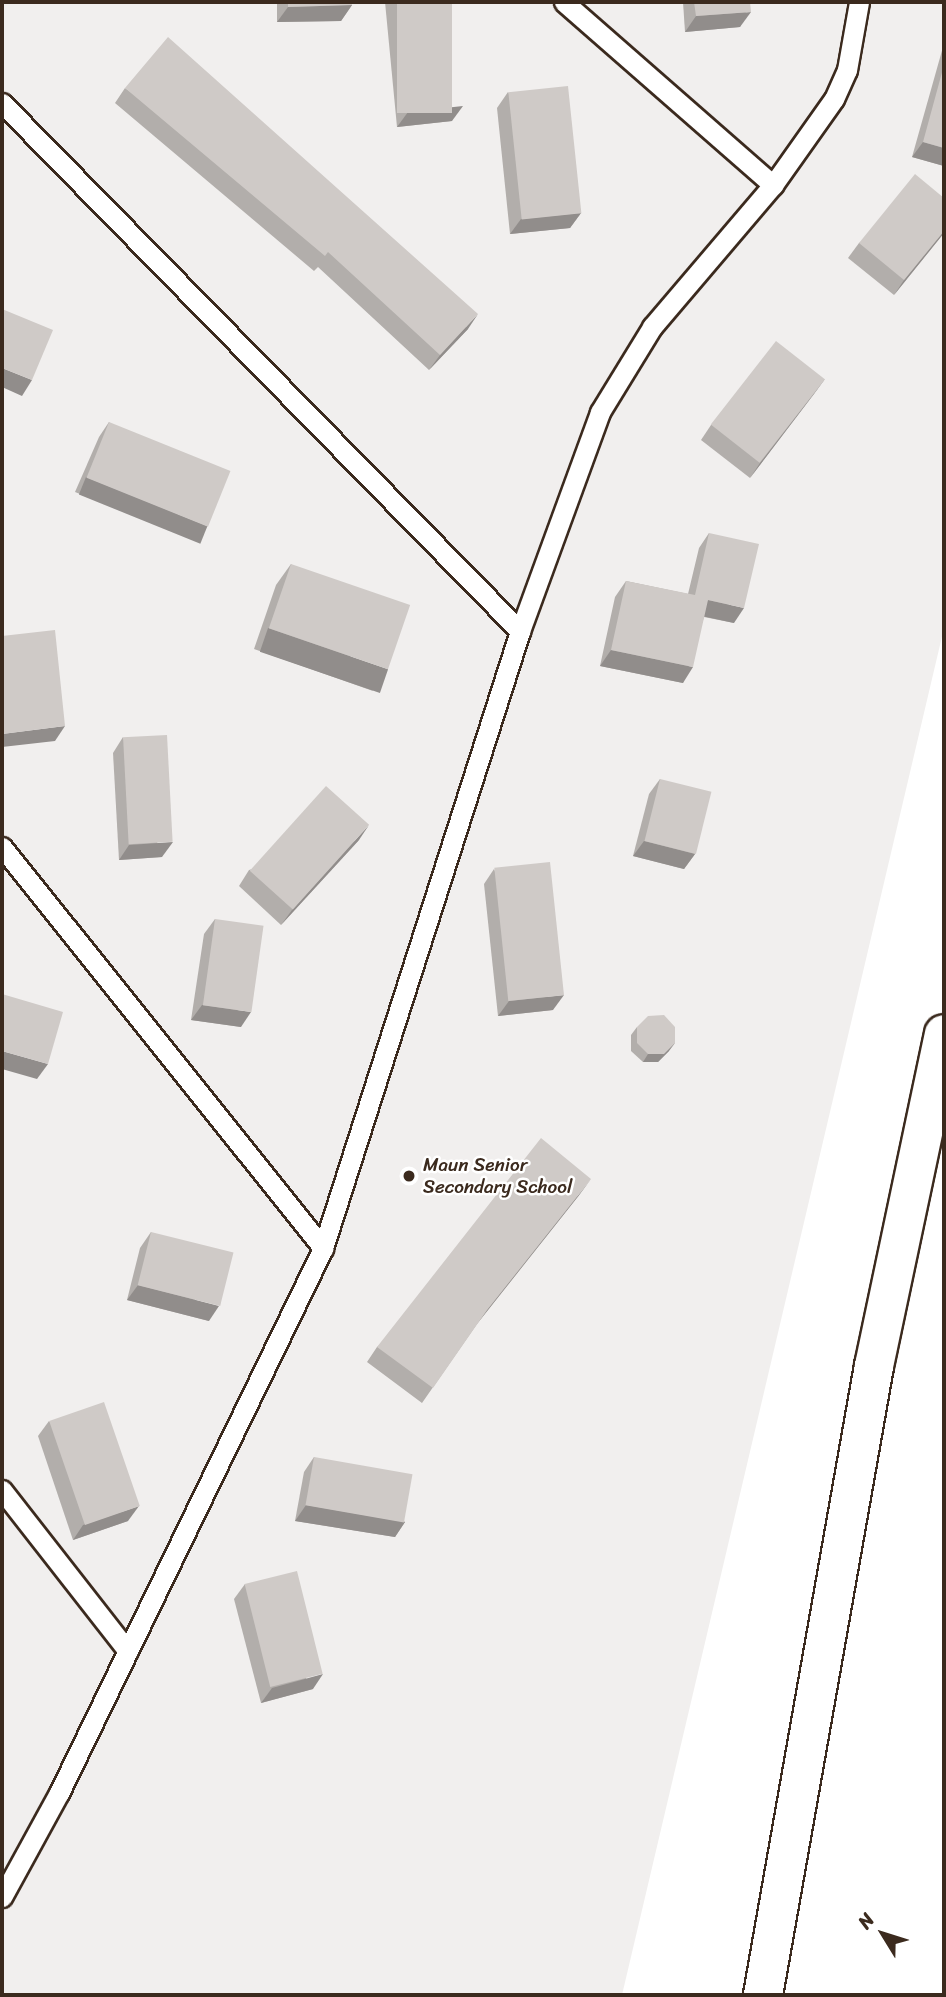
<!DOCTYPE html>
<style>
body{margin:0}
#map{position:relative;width:946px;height:1997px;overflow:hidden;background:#fff;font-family:Sriracha,sans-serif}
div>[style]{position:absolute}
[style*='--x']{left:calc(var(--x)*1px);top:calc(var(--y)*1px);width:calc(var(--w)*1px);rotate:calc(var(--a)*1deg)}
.built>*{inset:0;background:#f1efee}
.roads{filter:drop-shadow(2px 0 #3b2a1e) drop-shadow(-2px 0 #3b2a1e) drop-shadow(0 2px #3b2a1e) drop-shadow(0 -2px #3b2a1e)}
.service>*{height:19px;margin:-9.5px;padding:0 9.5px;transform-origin:9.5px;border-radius:9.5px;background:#fff}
.minor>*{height:38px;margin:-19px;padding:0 19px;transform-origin:19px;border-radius:19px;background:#fff}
.wall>*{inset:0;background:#b2aeab}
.shaded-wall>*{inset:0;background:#918d8b;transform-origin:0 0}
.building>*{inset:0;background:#cfcac7;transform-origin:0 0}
.dots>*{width:19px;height:19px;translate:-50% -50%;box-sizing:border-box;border:4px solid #fff;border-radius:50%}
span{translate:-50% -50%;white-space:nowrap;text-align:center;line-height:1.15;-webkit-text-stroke:5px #fff;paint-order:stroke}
.poi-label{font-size:19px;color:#3b2a1e}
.left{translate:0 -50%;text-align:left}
.frame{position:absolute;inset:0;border:4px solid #3b2a1e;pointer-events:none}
.north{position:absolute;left:848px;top:1899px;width:70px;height:70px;-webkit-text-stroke:5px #fff;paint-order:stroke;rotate:308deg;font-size:19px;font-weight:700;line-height:28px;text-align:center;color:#3b2a1e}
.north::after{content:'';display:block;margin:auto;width:24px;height:32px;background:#3b2a1e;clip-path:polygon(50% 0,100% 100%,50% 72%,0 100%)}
</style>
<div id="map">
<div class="built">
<i style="clip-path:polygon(2px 2px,944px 2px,944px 628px,622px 1995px,2px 1995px)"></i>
</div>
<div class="roads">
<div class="service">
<i style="--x:564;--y:2;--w:278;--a:41.2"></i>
<i style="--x:2;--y:103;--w:740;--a:45.55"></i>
<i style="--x:2;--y:847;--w:514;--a:51.32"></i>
<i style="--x:2;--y:1490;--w:204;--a:52"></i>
<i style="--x:2;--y:1897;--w:119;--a:-61.3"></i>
<i style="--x:59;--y:1793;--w:606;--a:-64.15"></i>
<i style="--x:323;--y:1248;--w:648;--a:-72.29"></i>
<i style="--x:520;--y:631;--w:233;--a:-69.9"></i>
<i style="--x:600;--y:412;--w:100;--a:-58.5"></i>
<i style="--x:652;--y:327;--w:187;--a:-49.6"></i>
<i style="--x:773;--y:185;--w:105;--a:-54.7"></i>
<i style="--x:834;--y:99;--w:32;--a:-66"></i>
<i style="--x:847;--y:70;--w:69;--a:-80"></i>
</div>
<div class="minor">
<i style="--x:763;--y:1995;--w:639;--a:-79.99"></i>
<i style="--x:874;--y:1366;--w:339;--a:-78.1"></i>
</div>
</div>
<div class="wall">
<i style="clip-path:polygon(277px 2px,352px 2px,352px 5px,341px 21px,277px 22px)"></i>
<i style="clip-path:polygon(385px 2px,452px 2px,452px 121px,397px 127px)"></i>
<i style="clip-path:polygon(683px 2px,750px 2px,740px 27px,685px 32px)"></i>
<i style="clip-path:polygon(944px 45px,944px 166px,912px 157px,943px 47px)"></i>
<i style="clip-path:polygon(125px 88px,468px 329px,429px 370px,318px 267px,314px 271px,115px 103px)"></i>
<i style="clip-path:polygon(508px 92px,581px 213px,570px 228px,510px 234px,497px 108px)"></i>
<i style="clip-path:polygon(944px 198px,944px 233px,894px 295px,848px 258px,859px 243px)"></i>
<i style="clip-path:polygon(825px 379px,750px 478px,701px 440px,711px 425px)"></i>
<i style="clip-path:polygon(109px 422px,197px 541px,75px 492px,99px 437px)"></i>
<i style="clip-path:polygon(709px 533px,734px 623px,704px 617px,683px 683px,600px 666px,615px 597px,626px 581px,688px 594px,699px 548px)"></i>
<i style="clip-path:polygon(291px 564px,373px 691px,254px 649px,276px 585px)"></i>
<i style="clip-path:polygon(123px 737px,162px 857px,119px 860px,113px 753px)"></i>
<i style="clip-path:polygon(660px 779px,695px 854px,684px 869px,633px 856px,649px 794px)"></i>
<i style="clip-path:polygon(359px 840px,281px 925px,239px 886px,249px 870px)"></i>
<i style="clip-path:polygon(494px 869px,553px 1010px,498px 1016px,484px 884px)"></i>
<i style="clip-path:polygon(215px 919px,241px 1027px,191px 1020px,204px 934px)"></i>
<i style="clip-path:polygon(637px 1027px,669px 1051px,658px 1062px,643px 1062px,631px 1051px,631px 1035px)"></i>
<i style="clip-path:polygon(580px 1194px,477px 1324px,422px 1403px,367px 1362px,377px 1347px)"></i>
<i style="clip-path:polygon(151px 1232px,209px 1321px,127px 1300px,140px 1248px)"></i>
<i style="clip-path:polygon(49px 1421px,128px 1521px,73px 1540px,38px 1436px)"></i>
<i style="clip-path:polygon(314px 1457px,405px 1522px,395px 1537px,295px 1521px,304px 1472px)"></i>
<i style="clip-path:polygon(245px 1584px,313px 1689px,261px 1703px,234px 1599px)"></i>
</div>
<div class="shaded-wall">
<i style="clip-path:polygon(352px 5px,341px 21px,277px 22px,288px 7px)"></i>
<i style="clip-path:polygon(751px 12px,740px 27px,685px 32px,696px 16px)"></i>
<i style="clip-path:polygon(463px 106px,452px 121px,397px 127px,408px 112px)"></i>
<i style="clip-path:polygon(923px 142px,944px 148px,944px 166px,912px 157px)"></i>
<i style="clip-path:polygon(581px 213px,570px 228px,510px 234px,521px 219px)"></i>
<i style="clip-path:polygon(944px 231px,944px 233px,894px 295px,904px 280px)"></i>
<i style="clip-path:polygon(478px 314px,468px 329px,429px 370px,440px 355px)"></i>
<i style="clip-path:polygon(2px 368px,32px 380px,22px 396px,2px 387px)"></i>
<i style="clip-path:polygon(825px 379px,814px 394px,750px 478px,760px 463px)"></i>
<i style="left:86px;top:477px;width:131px;height:19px;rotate:22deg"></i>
<i style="clip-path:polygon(708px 600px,744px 608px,734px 623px,697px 615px)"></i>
<i style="left:268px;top:628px;width:127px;height:25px;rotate:19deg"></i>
<i style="clip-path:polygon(611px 650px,693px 667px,683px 683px,600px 666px)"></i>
<i style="clip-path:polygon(65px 726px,55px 741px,2px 747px,2px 734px)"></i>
<i style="clip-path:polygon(369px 825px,359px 840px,281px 925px,292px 910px)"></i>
<i style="clip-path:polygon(644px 841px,695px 854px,684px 869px,633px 856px)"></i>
<i style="clip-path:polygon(173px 842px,162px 857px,119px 860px,129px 845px)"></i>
<i style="clip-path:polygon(564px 995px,553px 1010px,498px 1016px,509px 1001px)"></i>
<i style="clip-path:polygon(202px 1005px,251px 1012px,241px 1027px,191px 1020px)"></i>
<i style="clip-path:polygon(675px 1043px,669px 1051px,658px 1062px,643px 1062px,648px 1054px)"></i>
<i style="clip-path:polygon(2px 1051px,48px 1064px,37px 1079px,2px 1069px)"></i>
<i style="clip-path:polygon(591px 1179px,580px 1194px,476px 1325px,487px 1310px)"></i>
<i style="clip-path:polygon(138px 1285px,219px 1306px,209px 1321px,127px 1300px)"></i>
<i style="clip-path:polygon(306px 1505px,405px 1522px,395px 1537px,295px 1521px)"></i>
<i style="clip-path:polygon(139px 1506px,128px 1521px,73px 1540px,83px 1525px)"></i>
<i style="clip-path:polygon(323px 1674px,313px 1689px,261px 1703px,272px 1688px)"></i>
</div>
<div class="building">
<i style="clip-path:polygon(288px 2px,352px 2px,352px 5px,288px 7px)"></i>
<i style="left:397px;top:2px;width:55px;height:111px"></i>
<i style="clip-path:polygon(694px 2px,750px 2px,751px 12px,696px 16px)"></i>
<i style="clip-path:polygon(168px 37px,478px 314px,440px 355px,328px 252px,325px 256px,125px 88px)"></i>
<i style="clip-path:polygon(944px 65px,944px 148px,923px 142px)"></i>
<i style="left:568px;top:86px;width:128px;height:60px;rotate:84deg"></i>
<i style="clip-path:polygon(915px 174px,944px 198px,944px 231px,904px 280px,859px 243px)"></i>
<i style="clip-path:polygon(2px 309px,53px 330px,32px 380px,2px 368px)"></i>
<i style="left:776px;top:341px;width:62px;height:106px;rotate:38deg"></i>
<i style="left:109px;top:422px;width:131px;height:60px;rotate:22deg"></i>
<i style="clip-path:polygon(709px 533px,759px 544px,744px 608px,708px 600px,693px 667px,611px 650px,626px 581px,695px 595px)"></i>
<i style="left:291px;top:564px;width:126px;height:68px;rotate:19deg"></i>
<i style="clip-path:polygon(55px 630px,65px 726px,2px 734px,2px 636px)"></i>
<i style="left:167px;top:735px;width:107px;height:44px;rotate:87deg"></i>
<i style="left:660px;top:779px;width:53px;height:64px;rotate:14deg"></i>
<i style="left:326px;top:786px;width:58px;height:114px;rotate:42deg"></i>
<i style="left:550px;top:862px;width:134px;height:56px;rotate:84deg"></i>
<i style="left:215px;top:919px;width:49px;height:87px;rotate:8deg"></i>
<i style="clip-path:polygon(2px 994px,63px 1012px,48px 1064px,2px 1051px)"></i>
<i style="clip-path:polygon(664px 1015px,675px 1027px,675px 1043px,664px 1054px,648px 1054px,637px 1043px,637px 1027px,648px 1016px)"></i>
<i style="clip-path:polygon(541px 1138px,591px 1179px,487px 1310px,433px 1388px,377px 1347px)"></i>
<i style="left:151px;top:1232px;width:85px;height:55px;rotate:14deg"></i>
<i style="left:104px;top:1402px;width:110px;height:58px;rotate:71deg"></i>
<i style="left:314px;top:1457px;width:100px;height:49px;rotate:10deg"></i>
<i style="left:297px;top:1571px;width:106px;height:54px;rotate:76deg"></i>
</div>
<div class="dots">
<i style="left:409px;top:1176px;background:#3b2a1e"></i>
</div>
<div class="poi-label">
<span class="left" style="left:423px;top:1176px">Maun Senior<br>Secondary School</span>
</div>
<div class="frame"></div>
<div class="north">N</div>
</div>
